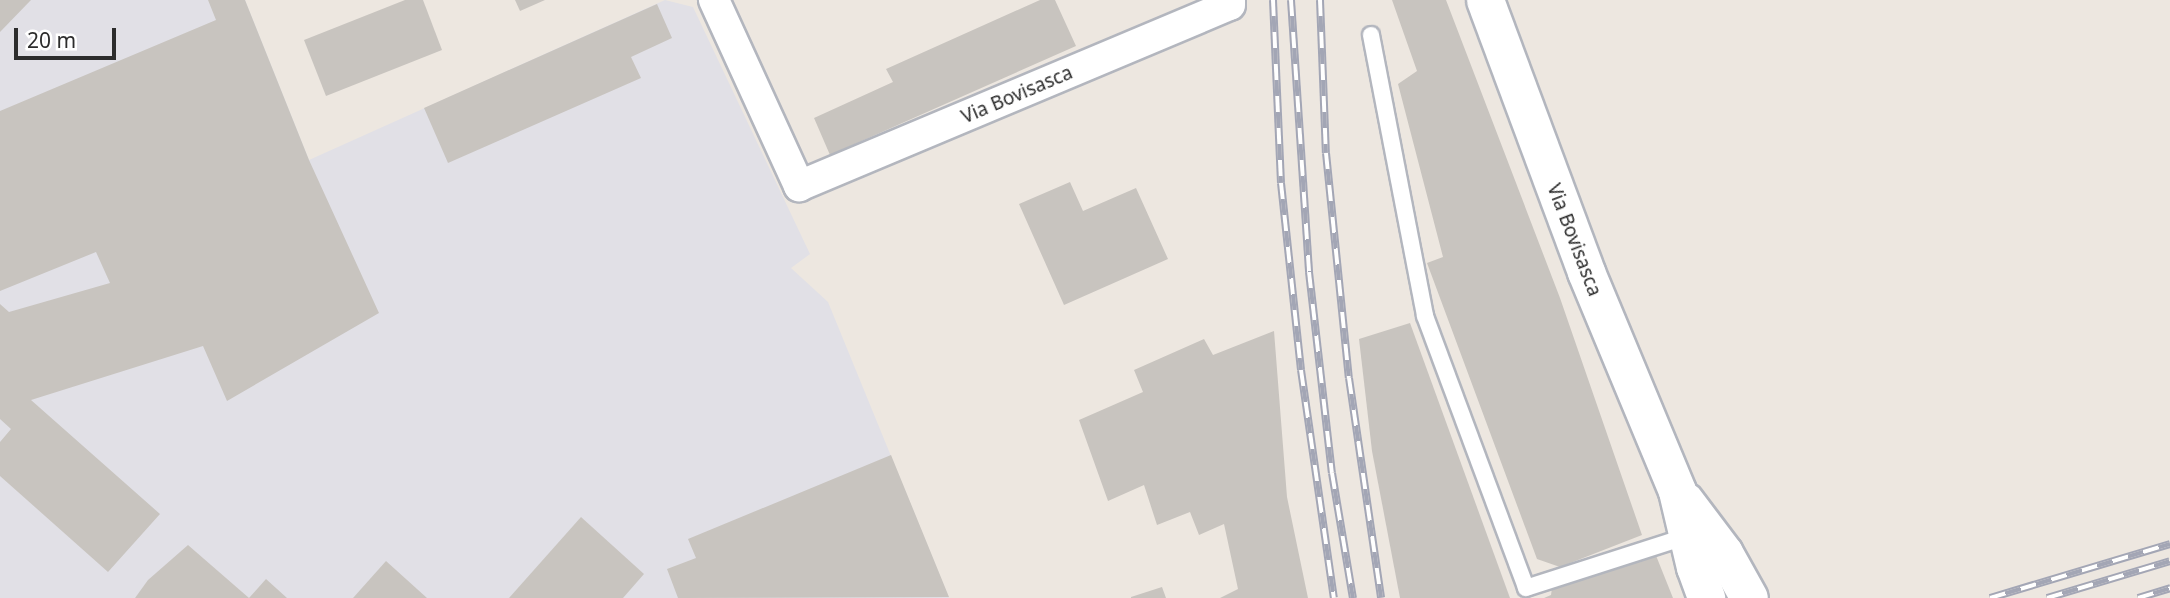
<!DOCTYPE html>
<style>
body{margin:0}
#map{position:relative;width:2170px;height:598px;overflow:hidden;background:#ede7e0;font-family:"Noto Sans",sans-serif}
div>[style]{position:absolute}
[style*='--x']{left:calc(var(--x)*1px);top:calc(var(--y)*1px);width:calc(var(--w)*1px);rotate:calc(var(--a)*1deg)}
.industrial>*{inset:0;background:#e1e0e6}
.building>*{inset:0;background:#c8c4bf}
.roads{filter:drop-shadow(2px 0 #b3b6be) drop-shadow(-2px 0 #b3b6be) drop-shadow(0 2px #b3b6be) drop-shadow(0 -2px #b3b6be)}
.service>*{height:16px;margin:-8px;padding:0 8px;transform-origin:8px;border-radius:8px;background:#fff}
.minor>*{height:30px;margin:-15px;padding:0 15px;transform-origin:15px;border-radius:15px;background:#fff}
.tertiary>*{height:37px;margin:-18.5px;padding:0 18.5px;transform-origin:18.5px;border-radius:18.5px;background:#fff}
.rail>*{height:8px;margin-top:-4px;transform-origin:0;background:repeating-linear-gradient(90deg,#fff 0 16px,#a3a6b5 0 32px);box-sizing:border-box;border-block:2px solid #a3a6b5}
span{translate:-50% -50%;white-space:nowrap;text-align:center;line-height:1.15;-webkit-text-stroke:5px #fff;paint-order:stroke}
.street-label{font-size:19px;color:#2c2c2c}
.scale{position:absolute;left:14px;top:28px;width:102px;height:32px;box-sizing:border-box;border:4px solid #2c2c2c;border-top:0;padding-left:9px;font-size:21px;line-height:24px;white-space:nowrap;color:#2c2c2c;-webkit-text-stroke:5px #fff;paint-order:stroke}
</style>
<div id="map">
<div class="industrial">
<i style="clip-path:polygon(0 0,245px 0,309px 160px,665px 0,693px 7px,810px 254px,791px 268px,828px 302px,949px 598px,0 598px)"></i>
</div>
<div class="building">
<i style="clip-path:polygon(0 0,31px 0,0 32px)"></i>
<i style="clip-path:polygon(208px 0,245px 0,309px 160px,379px 313px,227px 401px,203px 346px,31px 400px,160px 514px,108px 572px,0 476px,0 442px,11px 429px,0 419px,0 304px,9px 312px,110px 283px,96px 252px,0 291px,0 111px,216px 20px)"></i>
<i style="clip-path:polygon(405px 0,423px 0,442px 50px,326px 96px,304px 40px)"></i>
<i style="clip-path:polygon(515px 0,545px 0,520px 11px)"></i>
<i style="clip-path:polygon(1040px 0,1055px 0,1076px 46px,830px 155px,814px 118px,893px 82px,886px 69px)"></i>
<i style="clip-path:polygon(1392px 0,1446px 0,1560px 298px,1642px 535px,1560px 567px,1537px 559px,1427px 263px,1443px 257px,1398px 84px,1417px 71px)"></i>
<i style="clip-path:polygon(657px 4px,672px 38px,631px 57px,641px 78px,448px 163px,424px 108px)"></i>
<i style="clip-path:polygon(1070px 182px,1083px 211px,1136px 188px,1168px 259px,1064px 305px,1019px 204px)"></i>
<i style="clip-path:polygon(1410px 323px,1510px 598px,1400px 598px,1372px 451px,1359px 339px)"></i>
<i style="clip-path:polygon(1274px 331px,1287px 497px,1308px 598px,1220px 598px,1238px 589px,1224px 524px,1199px 535px,1190px 512px,1157px 525px,1144px 485px,1108px 501px,1079px 420px,1143px 392px,1134px 370px,1204px 339px,1213px 355px)"></i>
<i style="clip-path:polygon(891px 455px,949px 597px,678px 598px,667px 569px,696px 558px,688px 539px)"></i>
<i style="clip-path:polygon(581px 517px,644px 574px,623px 598px,509px 598px)"></i>
<i style="clip-path:polygon(188px 545px,249px 598px,135px 598px,148px 580px)"></i>
<i style="clip-path:polygon(1655px 553px,1673px 598px,1544px 598px,1551px 595px,1552px 588px)"></i>
<i style="clip-path:polygon(386px 561px,427px 598px,353px 598px)"></i>
<i style="clip-path:polygon(266px 579px,287px 598px,249px 598px)"></i>
<i style="clip-path:polygon(1162px 587px,1166px 598px,1131px 598px,1131px 597px)"></i>
</div>
<div class="roads">
<div class="service">
<i style="--x:1371;--y:35;--w:286;--a:79.1"></i>
<i style="--x:1425;--y:316;--w:290;--a:69.6"></i>
<i style="--x:1526;--y:588;--w:173;--a:-17.8"></i>
</div>
<div class="minor">
<i style="--x:714;--y:0;--w:205;--a:65.4"></i>
<i style="--x:799;--y:186;--w:467;--a:-22.8"></i>
<i style="--x:1230;--y:5;--w:5;--a:-90"></i>
</div>
<div class="tertiary">
<i style="--x:1485;--y:0;--w:290;--a:69.6"></i>
<i style="--x:1586;--y:272;--w:237;--a:67.4"></i>
<i style="--x:1677;--y:491;--w:78;--a:76.7"></i>
<i style="--x:1695;--y:567;--w:33;--a:70"></i>
<i style="--x:1685;--y:501;--w:65;--a:53.1"></i>
<i style="--x:1724;--y:553;--w:51;--a:60.9"></i>
</div>
</div>
<div class="rail">
<i style="--x:1273;--y:0;--w:183;--a:87.5"></i>
<i style="--x:1281;--y:183;--w:188;--a:83.9"></i>
<i style="--x:1301;--y:370;--w:230;--a:81.8"></i>
<i style="--x:1291;--y:0;--w:273;--a:86.2"></i>
<i style="--x:1309;--y:272;--w:202;--a:83.5"></i>
<i style="--x:1332;--y:473;--w:127;--a:80.5"></i>
<i style="--x:1320;--y:0;--w:153;--a:87.8"></i>
<i style="--x:1326;--y:153;--w:226;--a:84.2"></i>
<i style="--x:1349;--y:378;--w:222;--a:81.7"></i>
<i style="--x:1990;--y:598;--w:188;--a:-16.7"></i>
<i style="--x:2047;--y:598;--w:128;--a:-16.7"></i>
<i style="--x:2138;--y:598;--w:34;--a:-17"></i>
</div>
<div class="street-label">
<span style="left:1017px;top:95px;rotate:-23deg">Via Bovisasca</span>
<span style="left:1574px;top:240px;rotate:69deg">Via Bovisasca</span>
</div>
<div class="scale">20 m</div>
</div>
